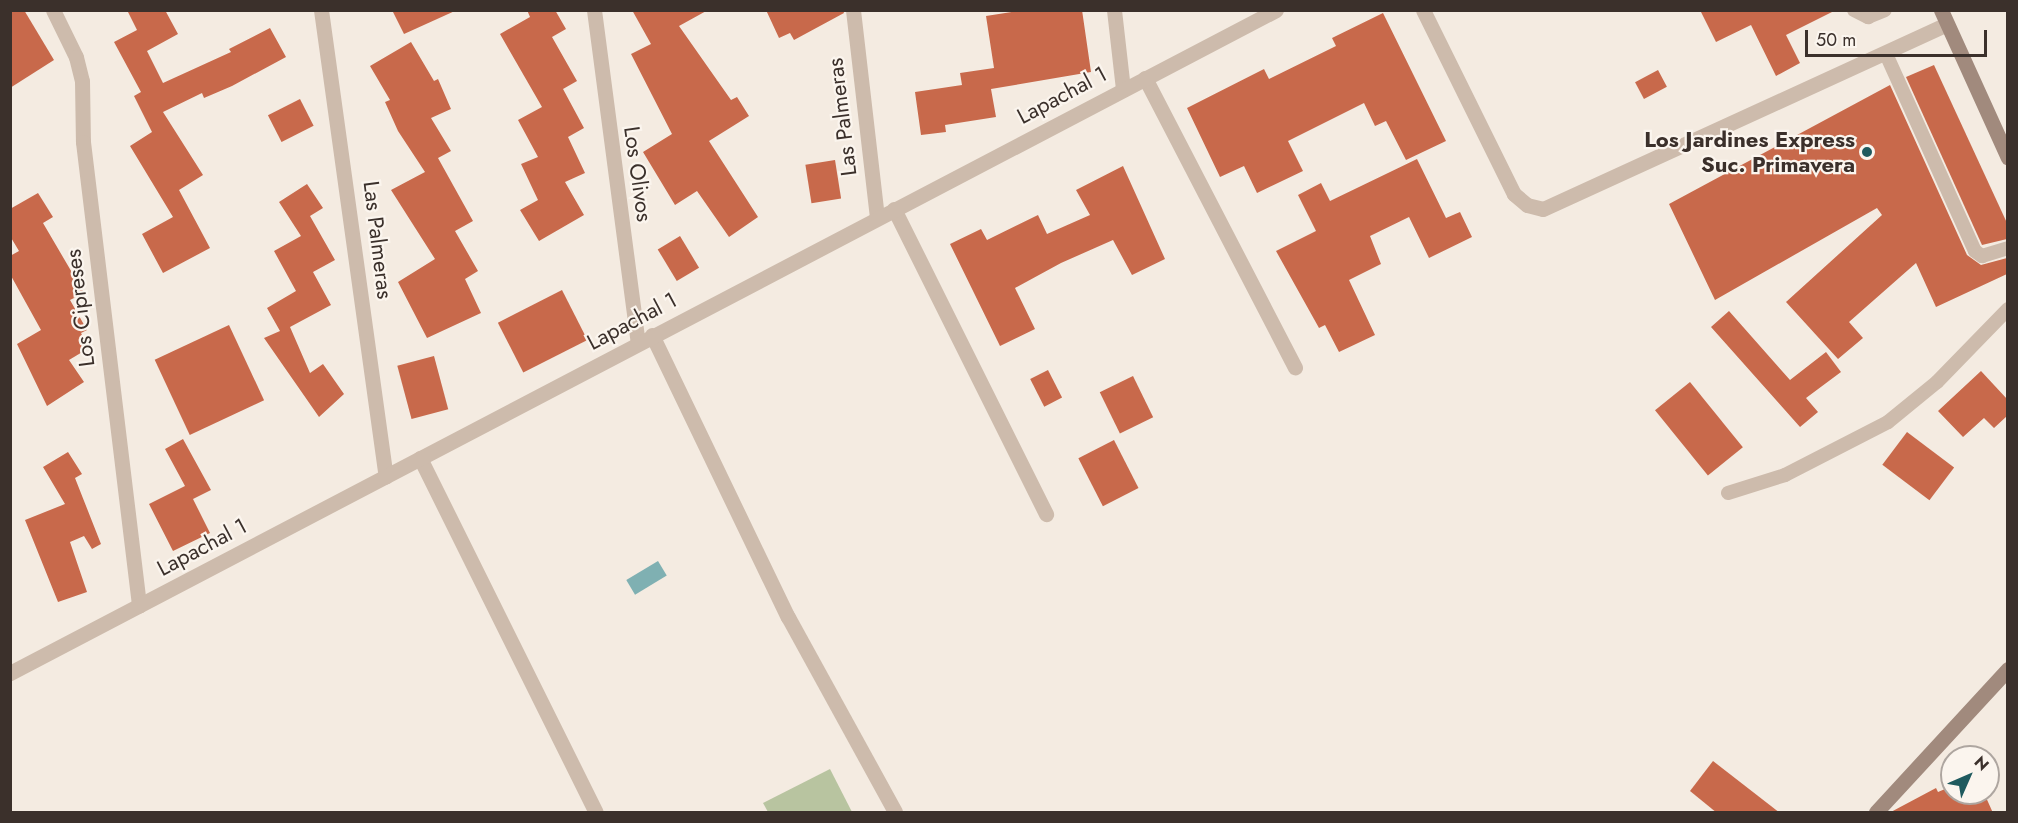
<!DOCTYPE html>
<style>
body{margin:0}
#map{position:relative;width:2018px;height:823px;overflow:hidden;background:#f4ebe1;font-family:Jost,sans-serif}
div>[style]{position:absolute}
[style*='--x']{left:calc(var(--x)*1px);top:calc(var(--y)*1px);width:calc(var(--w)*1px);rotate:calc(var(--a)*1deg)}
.green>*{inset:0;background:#b8c4a0}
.water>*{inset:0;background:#7fb0b2;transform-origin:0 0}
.building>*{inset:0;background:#c8694b;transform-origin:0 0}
.lane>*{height:14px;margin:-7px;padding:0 7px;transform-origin:7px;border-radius:7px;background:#cdbbac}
.street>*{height:15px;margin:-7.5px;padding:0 7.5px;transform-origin:7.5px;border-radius:7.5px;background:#cdbbac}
.secondary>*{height:15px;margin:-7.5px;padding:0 7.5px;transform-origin:7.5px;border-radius:7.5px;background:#a18a7d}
.dots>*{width:16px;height:16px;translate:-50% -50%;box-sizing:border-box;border:3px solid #fbf5ee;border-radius:50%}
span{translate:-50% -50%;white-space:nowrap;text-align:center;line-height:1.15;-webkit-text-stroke:4.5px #fbf5ee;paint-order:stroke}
.street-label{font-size:22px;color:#3b302b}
.poi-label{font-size:22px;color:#3b302b;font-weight:700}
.right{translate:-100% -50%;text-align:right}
.frame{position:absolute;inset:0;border:12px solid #3b302b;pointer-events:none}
.north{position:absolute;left:1940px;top:745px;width:60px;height:60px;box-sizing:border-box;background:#fbf5ee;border:2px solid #aea6a0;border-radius:50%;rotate:45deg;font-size:16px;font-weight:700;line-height:24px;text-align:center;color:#3b302b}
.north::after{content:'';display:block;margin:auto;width:21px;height:27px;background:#1f5a5e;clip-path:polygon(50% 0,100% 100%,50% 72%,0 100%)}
.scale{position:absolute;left:1805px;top:30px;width:182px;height:27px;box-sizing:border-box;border:3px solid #3b302b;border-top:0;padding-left:8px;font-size:18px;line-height:21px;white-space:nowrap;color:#3b302b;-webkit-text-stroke:4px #fbf5ee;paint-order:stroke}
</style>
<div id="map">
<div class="green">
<i style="clip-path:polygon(830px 769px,852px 812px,768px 812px,763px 803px)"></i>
</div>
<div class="water">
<i style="left:658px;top:561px;width:17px;height:37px;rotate:59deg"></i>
</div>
<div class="building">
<i style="clip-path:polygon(10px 10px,24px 10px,54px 60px,10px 88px)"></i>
<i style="clip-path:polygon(127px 10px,165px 10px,178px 34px,147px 51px,163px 83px,231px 52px,229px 49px,270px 28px,286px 57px,232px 86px,204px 98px,202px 93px,163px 112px,203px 175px,179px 190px,210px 248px,163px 273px,142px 234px,173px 217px,130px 146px,152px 132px,134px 96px,141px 92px,114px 42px,137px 30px)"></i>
<i style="clip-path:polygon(392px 10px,457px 10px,404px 34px)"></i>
<i style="clip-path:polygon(527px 10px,555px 10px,566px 29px,552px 37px,577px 81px,563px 89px,584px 128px,568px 137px,585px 173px,565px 182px,584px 215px,539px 241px,520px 210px,538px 200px,521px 164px,538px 157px,518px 120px,542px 107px,500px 34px,530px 17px)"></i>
<i style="clip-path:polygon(632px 10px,708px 10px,679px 26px,731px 100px,737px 97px,749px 116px,709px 141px,758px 217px,729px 237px,697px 191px,675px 205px,643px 152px,672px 134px,631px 54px,651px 44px)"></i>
<i style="clip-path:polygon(766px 10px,843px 10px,844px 13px,794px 40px,790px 33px,779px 38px)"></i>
<i style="clip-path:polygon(1025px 10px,1082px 10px,1091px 72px,991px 89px,996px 117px,945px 125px,946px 132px,921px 135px,915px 92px,962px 85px,960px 73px,994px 68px,986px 16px)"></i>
<i style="clip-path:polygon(1700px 10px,1836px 10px,1786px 35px,1800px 63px,1776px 76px,1751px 25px,1716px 42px)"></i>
<i style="clip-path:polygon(1383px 13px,1446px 141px,1406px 160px,1386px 121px,1375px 126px,1364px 103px,1288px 141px,1303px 171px,1257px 193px,1244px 166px,1220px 177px,1187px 108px,1264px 69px,1269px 79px,1336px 46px,1332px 38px)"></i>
<i style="clip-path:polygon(411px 42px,434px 81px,438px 79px,451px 109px,431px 118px,451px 151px,438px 158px,473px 221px,455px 231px,478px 271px,465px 279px,481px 313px,427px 338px,398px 282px,435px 259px,391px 190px,425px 172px,398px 131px,385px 102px,390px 100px,370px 66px)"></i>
<i style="clip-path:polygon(1934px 65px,2007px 223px,2007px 239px,1982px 245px,1906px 77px)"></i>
<i style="left:1658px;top:70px;width:19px;height:26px;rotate:62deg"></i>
<i style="clip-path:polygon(1890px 85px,1967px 255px,1981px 265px,2007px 258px,2007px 274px,1936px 307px,1916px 263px,1849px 322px,1863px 338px,1838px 359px,1786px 302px,1882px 215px,1877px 208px,1715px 300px,1669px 204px)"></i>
<i style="left:300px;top:99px;width:30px;height:36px;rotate:63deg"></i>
<i style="clip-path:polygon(1417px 159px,1446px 218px,1460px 212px,1472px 237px,1429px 258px,1409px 217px,1370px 236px,1381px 264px,1349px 280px,1375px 335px,1339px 352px,1325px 325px,1319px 328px,1276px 251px,1316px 231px,1298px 195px,1321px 183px,1330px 201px)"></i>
<i style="left:835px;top:160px;width:39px;height:30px;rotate:81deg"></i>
<i style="clip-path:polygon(1123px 166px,1165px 259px,1132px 275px,1113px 240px,1061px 263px,1015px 288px,1035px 329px,1000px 346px,950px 244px,981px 229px,987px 240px,1038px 215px,1047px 234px,1090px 215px,1076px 190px)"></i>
<i style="clip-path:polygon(307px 184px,323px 208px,310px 216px,335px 260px,313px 272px,331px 305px,290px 327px,310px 373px,323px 364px,344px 394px,319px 417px,264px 338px,280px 331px,267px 308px,296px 291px,274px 251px,301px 236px,279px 202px)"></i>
<i style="clip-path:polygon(38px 193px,53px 217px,43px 223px,84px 293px,70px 300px,87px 330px,81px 333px,89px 348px,69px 360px,84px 382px,47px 406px,17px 344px,41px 330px,10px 274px,10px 256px,19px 251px,10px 236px,10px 209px)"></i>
<i style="left:680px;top:236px;width:37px;height:26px;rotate:59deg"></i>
<i style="left:562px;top:290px;width:56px;height:72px;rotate:63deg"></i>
<i style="clip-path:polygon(1729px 311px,1790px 380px,1826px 352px,1841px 372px,1806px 398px,1818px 412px,1800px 427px,1711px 327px)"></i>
<i style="left:229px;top:325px;width:83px;height:82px;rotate:65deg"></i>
<i style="left:434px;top:356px;width:55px;height:38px;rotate:75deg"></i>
<i style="left:1048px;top:370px;width:31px;height:20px;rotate:63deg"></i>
<i style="clip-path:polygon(1981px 371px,2007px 399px,2007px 416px,1994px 428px,1984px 418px,1963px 437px,1938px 411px)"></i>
<i style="left:1133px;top:376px;width:46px;height:37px;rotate:64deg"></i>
<i style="left:1690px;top:382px;width:84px;height:45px;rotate:51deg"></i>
<i style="left:1907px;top:432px;width:59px;height:41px;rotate:37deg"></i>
<i style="clip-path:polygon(183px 439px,211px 490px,193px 499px,210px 533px,173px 551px,149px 504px,185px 486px,165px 449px)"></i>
<i style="left:1114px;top:440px;width:54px;height:40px;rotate:63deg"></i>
<i style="clip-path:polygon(68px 452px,82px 474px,75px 478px,101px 544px,92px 549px,84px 536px,70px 542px,87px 592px,58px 602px,25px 520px,65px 504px,43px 467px)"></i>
<i style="clip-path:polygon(1713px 761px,1780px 813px,1717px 813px,1690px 791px)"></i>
<i style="clip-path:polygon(1952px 786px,1952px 793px,1984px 793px,1993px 813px,1889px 813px,1936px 788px,1938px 792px)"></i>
</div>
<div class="lane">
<i style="--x:1854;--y:10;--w:16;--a:27"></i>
<i style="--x:1868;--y:17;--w:18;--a:-22"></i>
<i style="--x:1886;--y:54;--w:216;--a:65.7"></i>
<i style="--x:1975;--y:251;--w:9;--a:36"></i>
<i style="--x:1982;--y:256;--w:27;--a:-17"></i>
<i style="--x:1728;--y:493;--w:60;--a:-17.5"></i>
<i style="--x:1785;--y:475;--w:116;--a:-27.2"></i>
<i style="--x:1888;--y:422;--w:63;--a:-39.2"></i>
<i style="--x:1937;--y:382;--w:102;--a:-45.8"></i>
</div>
<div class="street">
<i style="--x:53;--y:10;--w:52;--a:63.9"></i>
<i style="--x:76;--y:57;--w:25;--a:76"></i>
<i style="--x:82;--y:81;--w:61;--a:89.1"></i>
<i style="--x:83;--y:142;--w:467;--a:83.1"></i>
<i style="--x:321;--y:10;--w:471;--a:82.1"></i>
<i style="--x:594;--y:10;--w:336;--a:82.5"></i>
<i style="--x:853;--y:10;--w:209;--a:83.4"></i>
<i style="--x:1114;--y:10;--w:80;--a:83.5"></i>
<i style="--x:1423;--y:10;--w:205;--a:63.7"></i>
<i style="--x:1514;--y:194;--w:17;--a:40"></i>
<i style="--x:1527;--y:205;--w:16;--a:14"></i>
<i style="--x:1543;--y:209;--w:444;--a:-24.6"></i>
<i style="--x:1145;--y:78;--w:326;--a:62.6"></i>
<i style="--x:894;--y:209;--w:341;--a:63.5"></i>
<i style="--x:652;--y:335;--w:313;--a:64.3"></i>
<i style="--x:788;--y:617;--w:222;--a:61.2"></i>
<i style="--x:420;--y:458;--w:395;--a:63.6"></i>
<i style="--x:10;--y:673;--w:1429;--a:-27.64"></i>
</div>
<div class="secondary">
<i style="--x:1941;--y:10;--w:162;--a:65.6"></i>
<i style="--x:1876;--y:812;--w:195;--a:-47.3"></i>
</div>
<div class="dots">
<i style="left:1867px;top:152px;background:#1f5a5e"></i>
</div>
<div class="street-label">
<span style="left:1062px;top:95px;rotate:-28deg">Lapachal 1</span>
<span style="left:842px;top:117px;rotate:-97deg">Las Palmeras</span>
<span style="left:638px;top:174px;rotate:82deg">Los Olivos</span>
<span style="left:378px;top:240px;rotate:83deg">Las Palmeras</span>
<span style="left:80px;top:308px;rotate:-97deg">Los Cipreses</span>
<span style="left:632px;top:321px;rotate:-28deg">Lapachal 1</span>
<span style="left:202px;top:547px;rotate:-28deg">Lapachal 1</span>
</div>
<div class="poi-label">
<span class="right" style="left:1855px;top:152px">Los Jardines Express<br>Suc. Primavera</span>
</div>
<div class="frame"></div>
<div class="north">N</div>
<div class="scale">50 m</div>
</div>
